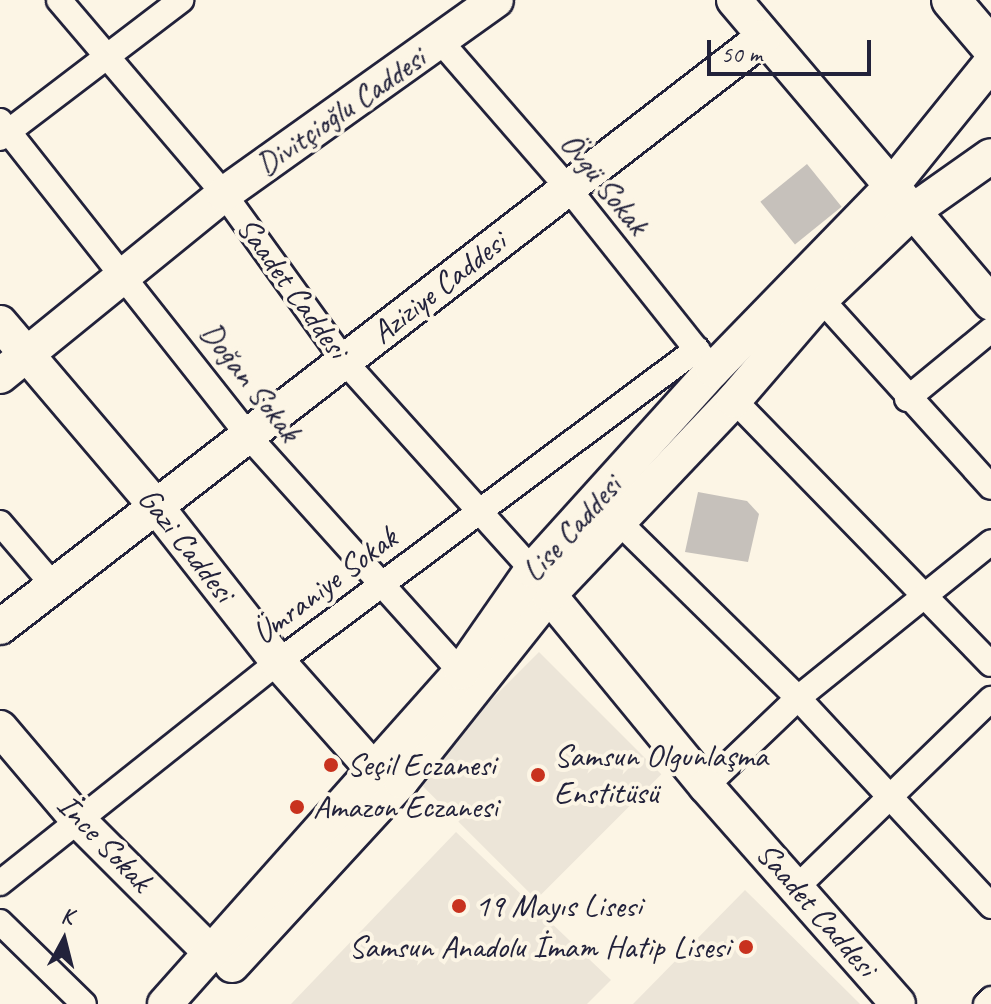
<!DOCTYPE html>
<meta charset="utf-8">
<style>
body{margin:0}
#map{position:relative;width:991px;height:1004px;overflow:hidden;background:#fcf5e5;font-family:Caveat,sans-serif}
div>[style]{position:absolute}
[style*='--x']{left:calc(var(--x)*1px);top:calc(var(--y)*1px);width:calc(var(--w)*1px);rotate:calc(var(--a)*1deg)}
.built>*{inset:0;background:#ece5d8;transform-origin:0 0}
.building>*{inset:0;background:#c6c1bb;transform-origin:0 0}
.roads{filter:drop-shadow(2px 0 #22223b) drop-shadow(-2px 0 #22223b) drop-shadow(0 2px #22223b) drop-shadow(0 -2px #22223b)}
.street>*{height:24px;margin:-12px;padding:0 12px;transform-origin:12px;border-radius:12px;background:#fcf5e5}
.secondary>*{height:34px;margin:-17px;padding:0 17px;transform-origin:17px;border-radius:17px;background:#fcf5e5}
.primary>*{height:38px;margin:-19px;padding:0 19px;transform-origin:19px;border-radius:19px;background:#fcf5e5}
.dots>*{width:22px;height:22px;translate:-50% -50%;box-sizing:border-box;border:4px solid #fcf5e5;border-radius:50%}
span{translate:-50% -50%;white-space:nowrap;text-align:center;line-height:1.15;-webkit-text-stroke:8px #fcf5e5;paint-order:stroke}
.street-label{font-size:32px;color:#22223b}
.poi-label{font-size:32px;color:#22223b}
.left{translate:0 -50%;text-align:left}
.right{translate:-100% -50%;text-align:right}
.north{position:absolute;left:24px;top:900px;width:80px;height:80px;-webkit-text-stroke:6px #fcf5e5;paint-order:stroke;rotate:7deg;font-size:22px;font-weight:700;line-height:32px;text-align:center;color:#22223b}
.north::after{content:'';display:block;margin:auto;width:28px;height:36px;background:#22223b;clip-path:polygon(50% 0,100% 100%,50% 72%,0 100%)}
.scale{position:absolute;left:707px;top:40px;width:164px;height:36px;box-sizing:border-box;border:4px solid #22223b;border-top:0;padding-left:10px;font-size:24px;line-height:28px;white-space:nowrap;color:#22223b;-webkit-text-stroke:6px #fcf5e5;paint-order:stroke}
</style>
<div id="map">
<div class="built">
<i style="left:539px;top:652px;width:173px;height:177px;rotate:45deg"></i>
<i style="clip-path:polygon(456px 832px,611px 980px,587px 1004px,291px 1004px)"></i>
<i style="clip-path:polygon(745px 890px,860px 1004px,633px 1004px)"></i>
</div>
<div class="building">
<i style="left:807px;top:164px;width:55px;height:60px;rotate:51deg"></i>
<i style="clip-path:polygon(698px 492px,747px 501px,759px 514px,748px 562px,685px 552px)"></i>
</div>
<div class="roads">
<div class="street">
<i style="--x:59;--y:0;--w:255;--a:49.6"></i>
<i style="--x:224;--y:194;--w:207;--a:54.2"></i>
<i style="--x:345;--y:362;--w:280;--a:48"></i>
<i style="--x:441;--y:42;--w:194;--a:49"></i>
<i style="--x:568;--y:188;--w:220;--a:51.5"></i>
<i style="--x:0;--y:121;--w:404;--a:51.7"></i>
<i style="--x:250;--y:438;--w:315;--a:48"></i>
<i style="--x:0;--y:138;--w:228;--a:-37.3"></i>
<i style="--x:821;--y:299;--w:253;--a:47.9"></i>
<i style="--x:907;--y:399;--w:109;--a:-39.4"></i>
<i style="--x:734;--y:400;--w:368;--a:45.8"></i>
<i style="--x:617;--y:520;--w:254;--a:44.5"></i>
<i style="--x:798;--y:698;--w:284;--a:47.1"></i>
<i style="--x:0;--y:523;--w:83;--a:49.4"></i>
<i style="--x:706;--y:786;--w:127;--a:-43.7"></i>
<i style="--x:798;--y:698;--w:248;--a:-38.9"></i>
<i style="--x:0;--y:883;--w:355;--a:-38.5"></i>
<i style="--x:278;--y:662;--w:523;--a:-36.76"></i>
<i style="--x:796;--y:888;--w:272;--a:-44.1"></i>
<i style="--x:0;--y:922;--w:117;--a:44.3"></i>
<i style="--x:986;--y:1004;--w:7;--a:-45"></i>
</div>
<div class="secondary">
<i style="--x:734;--y:0;--w:397;--a:49.7"></i>
<i style="--x:0;--y:323;--w:239;--a:49.6"></i>
<i style="--x:155;--y:505;--w:199;--a:51.9"></i>
<i style="--x:278;--y:662;--w:142;--a:48.4"></i>
<i style="--x:0;--y:376;--w:289;--a:-39.1"></i>
<i style="--x:224;--y:194;--w:334;--a:-35.5"></i>
<i style="--x:549;--y:595;--w:247;--a:50.6"></i>
<i style="--x:706;--y:786;--w:290;--a:48.6"></i>
<i style="--x:0;--y:627;--w:965;--a:-37.68"></i>
<i style="--x:0;--y:728;--w:121;--a:49.7"></i>
<i style="--x:78;--y:820;--w:191;--a:45"></i>
<i style="--x:232;--y:965;--w:250;--a:-47.4"></i>
<i style="--x:401;--y:781;--w:238;--a:-51.5"></i>
<i style="--x:549;--y:595;--w:269;--a:-46.5"></i>
<i style="--x:734;--y:400;--w:133;--a:-49.3"></i>
<i style="--x:821;--y:299;--w:127;--a:-43.7"></i>
<i style="--x:913;--y:211;--w:95;--a:-35.2"></i>
<i style="--x:165;--y:1004;--w:445;--a:-48.3"></i>
<i style="--x:461;--y:672;--w:124;--a:-55.2"></i>
<i style="--x:532;--y:570;--w:270;--a:-47.9"></i>
<i style="--x:713;--y:370;--w:254;--a:-45.8"></i>
<i style="--x:890;--y:188;--w:161;--a:-51.1"></i>
</div>
<div class="primary">
<i style="--x:951;--y:0;--w:62;--a:49.6"></i>
</div>
</div>
<div class="dots">
<i style="left:331px;top:765px;background:#c8321e"></i>
<i style="left:538px;top:775px;background:#c8321e"></i>
<i style="left:297px;top:807px;background:#c8321e"></i>
<i style="left:459px;top:906px;background:#c8321e"></i>
<i style="left:746px;top:947px;background:#c8321e"></i>
</div>
<div class="street-label">
<span style="left:341px;top:112px;rotate:-35deg">Divitçioğlu Caddesi</span>
<span style="left:604px;top:184px;rotate:51deg">Övgü Sokak</span>
<span style="left:292px;top:288px;rotate:54deg">Saadet Caddesi</span>
<span style="left:439px;top:288px;rotate:-38deg">Aziziye Caddesi</span>
<span style="left:250px;top:382px;rotate:52deg">Doğan Sokak</span>
<span style="left:572px;top:529px;rotate:-48deg">Lise Caddesi</span>
<span style="left:186px;top:545px;rotate:52deg">Gazi Caddesi</span>
<span style="left:325px;top:586px;rotate:-37deg">Ümraniye Sokak</span>
<span style="left:104px;top:843px;rotate:46deg">İnce Sokak</span>
<span style="left:816px;top:910px;rotate:49deg">Saadet Caddesi</span>
</div>
<div class="poi-label">
<span class="left" style="left:554px;top:775px">Samsun Olgunlaşma<br>Enstitüsü</span>
<span class="left" style="left:347px;top:765px">Seçil Eczanesi</span>
<span class="left" style="left:313px;top:807px">Amazon Eczanesi</span>
<span class="left" style="left:475px;top:906px">19 Mayıs Lisesi</span>
<span class="right" style="left:730px;top:947px">Samsun Anadolu İmam Hatip Lisesi</span>
</div>
<div class="north">K</div>
<div class="scale">50 m</div>
</div>
